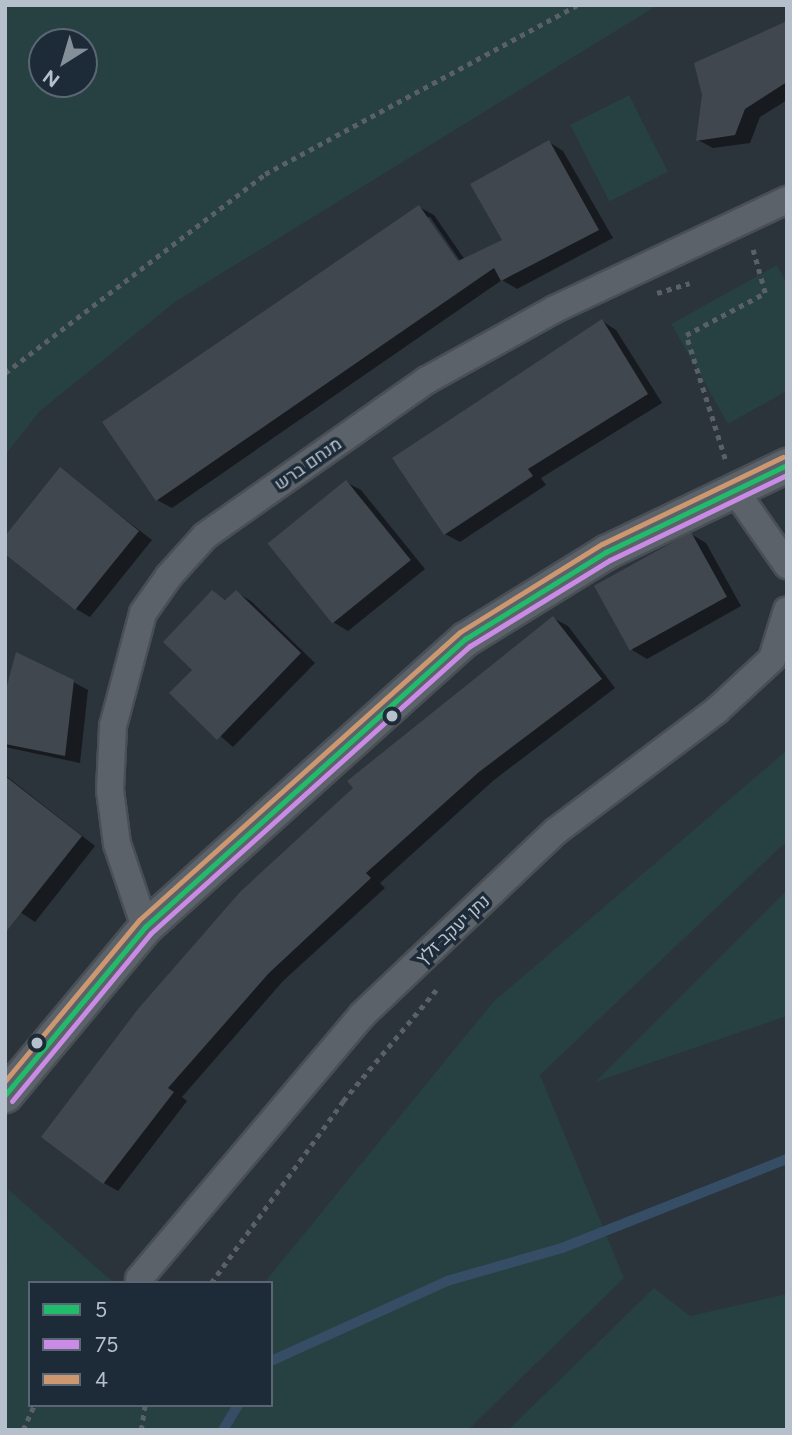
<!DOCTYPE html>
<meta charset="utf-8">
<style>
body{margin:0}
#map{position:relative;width:792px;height:1435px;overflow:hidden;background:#2b333b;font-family:Figtree,Heebo,sans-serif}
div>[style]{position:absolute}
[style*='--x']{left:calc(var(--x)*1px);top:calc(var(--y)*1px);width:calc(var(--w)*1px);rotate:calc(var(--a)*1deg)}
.green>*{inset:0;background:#274042;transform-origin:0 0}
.shadow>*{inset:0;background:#0007}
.stream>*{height:10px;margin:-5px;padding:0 5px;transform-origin:5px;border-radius:5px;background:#364d66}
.building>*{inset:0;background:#40474e;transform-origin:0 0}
.path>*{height:4.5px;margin-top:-2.25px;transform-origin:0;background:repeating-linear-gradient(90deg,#596066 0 5px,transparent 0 10px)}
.roads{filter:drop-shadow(2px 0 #494f55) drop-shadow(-2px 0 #494f55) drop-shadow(0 2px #494f55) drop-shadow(0 -2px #494f55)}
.minor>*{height:26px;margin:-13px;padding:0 13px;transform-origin:13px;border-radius:13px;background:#5b6269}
.tertiary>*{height:33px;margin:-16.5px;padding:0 16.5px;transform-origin:16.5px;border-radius:16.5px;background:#5b6269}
.bus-1>*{height:5px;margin:-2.5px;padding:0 2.5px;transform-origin:2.5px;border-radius:2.5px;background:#20bc6c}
.bus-2>*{height:5px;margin:-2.5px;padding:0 2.5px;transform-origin:2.5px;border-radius:2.5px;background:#ca8be6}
.bus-3>*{height:5px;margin:-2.5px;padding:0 2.5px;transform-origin:2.5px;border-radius:2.5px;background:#cd976f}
.dots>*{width:19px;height:19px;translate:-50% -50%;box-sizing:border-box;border:4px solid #1d2a37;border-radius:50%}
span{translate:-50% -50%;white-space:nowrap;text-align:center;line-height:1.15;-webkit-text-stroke:7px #1d2a37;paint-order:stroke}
.street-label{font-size:18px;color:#b5c0cc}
.frame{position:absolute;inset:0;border:7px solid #b5c0cc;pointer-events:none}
.legend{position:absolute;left:28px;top:1281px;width:245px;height:126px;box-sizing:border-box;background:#1d2a37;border:2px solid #5a6673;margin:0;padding:9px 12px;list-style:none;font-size:21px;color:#b5c0cc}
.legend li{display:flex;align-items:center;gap:14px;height:35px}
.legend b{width:35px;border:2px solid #5a6673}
.north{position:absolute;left:28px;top:28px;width:70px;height:70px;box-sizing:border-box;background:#1d2a37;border:2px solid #5a6673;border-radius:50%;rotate:217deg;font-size:19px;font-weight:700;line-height:28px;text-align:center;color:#b5c0cc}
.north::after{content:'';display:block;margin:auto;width:24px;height:32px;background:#858f99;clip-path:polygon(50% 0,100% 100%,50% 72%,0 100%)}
</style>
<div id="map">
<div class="green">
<i style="clip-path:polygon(evenodd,5px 5px,658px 5px,175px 302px,40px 411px,5px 455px,5px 5px,84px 42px,84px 84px,42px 84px,42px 42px,84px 42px)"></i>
<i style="left:629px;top:95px;width:86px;height:66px;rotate:63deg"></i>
<i style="clip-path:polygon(777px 265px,787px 283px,787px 391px,728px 424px,671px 324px)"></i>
<i style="clip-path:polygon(787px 750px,787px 841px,540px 1075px,624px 1278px,468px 1430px,5px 1430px,8px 1189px,114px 1283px,30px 1283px,30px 1405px,271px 1405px,271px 1283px,264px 1283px,493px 1002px)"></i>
<i style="clip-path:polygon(787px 890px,787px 1016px,595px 1082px)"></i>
<i style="clip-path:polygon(654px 1288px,690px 1316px,787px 1294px,787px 1430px,508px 1430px)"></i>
</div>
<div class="shadow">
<i style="clip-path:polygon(787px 23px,787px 100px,760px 117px,750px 143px,713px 148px,698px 140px)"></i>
<i style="clip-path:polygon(evenodd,549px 142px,563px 151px,613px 238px,517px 289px,502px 280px,172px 508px,157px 500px,419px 207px,434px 215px,465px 260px,505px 240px,549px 142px,425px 217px,430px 217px,465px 268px,462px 270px,425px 217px)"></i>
<i style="clip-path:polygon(602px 321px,616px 330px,662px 403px,541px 478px,546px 485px,460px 542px,445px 534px)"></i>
<i style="clip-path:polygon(61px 470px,152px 540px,90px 617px,76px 609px)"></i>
<i style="clip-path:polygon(346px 482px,361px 490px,425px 569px,348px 631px,333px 622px,270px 544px)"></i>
<i style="clip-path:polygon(691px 534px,706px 543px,741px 606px,647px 659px,632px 650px)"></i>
<i style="clip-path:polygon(213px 592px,227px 601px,236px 592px,251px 601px,315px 663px,233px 747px,171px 693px,194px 670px)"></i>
<i style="clip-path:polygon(553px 618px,568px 626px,615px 688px,494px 780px,380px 883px,385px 888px,283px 981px,182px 1097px,187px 1101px,118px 1191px,104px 1183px,355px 788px)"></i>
<i style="clip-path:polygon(73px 682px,88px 690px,80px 763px,5px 747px,5px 700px)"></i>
<i style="clip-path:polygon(5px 775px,95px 846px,35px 922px,5px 902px)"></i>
</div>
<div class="stream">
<i style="--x:271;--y:1361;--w:193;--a:-24.4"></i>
<i style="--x:447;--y:1281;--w:120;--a:-16"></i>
<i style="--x:562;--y:1248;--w:242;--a:-21.6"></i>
<i style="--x:223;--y:1430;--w:29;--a:-59"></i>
</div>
<div class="building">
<i style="clip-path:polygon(787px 21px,787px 82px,745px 109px,735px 135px,696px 141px,702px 95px,694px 63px)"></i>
<i style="clip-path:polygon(549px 140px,599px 230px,501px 281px,494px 268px,156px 501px,102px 422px,419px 205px,458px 261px,502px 240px,470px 184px)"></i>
<i style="clip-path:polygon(602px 319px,648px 394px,528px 469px,533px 476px,444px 535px,392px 458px)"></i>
<i style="clip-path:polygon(60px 467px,139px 531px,75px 610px,5px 554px,5px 536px)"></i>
<i style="left:346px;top:480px;width:103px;height:101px;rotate:51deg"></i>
<i style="left:691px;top:532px;width:74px;height:111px;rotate:61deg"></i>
<i style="clip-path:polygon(212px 590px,225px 600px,236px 590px,301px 653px,217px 740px,169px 693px,192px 670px,163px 642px)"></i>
<i style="clip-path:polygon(553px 616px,602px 679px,479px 772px,366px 873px,371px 878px,269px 973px,168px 1088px,174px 1092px,103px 1184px,41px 1137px,138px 1009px,240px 892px,353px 788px,347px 781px)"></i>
<i style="clip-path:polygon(16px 652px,74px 680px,65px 756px,5px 744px,5px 693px)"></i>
<i style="clip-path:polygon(5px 776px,82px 836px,5px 933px)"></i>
</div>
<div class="path">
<i style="--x:657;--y:293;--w:34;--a:-17"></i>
<i style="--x:5;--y:373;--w:327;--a:-37.4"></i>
<i style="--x:265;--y:174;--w:356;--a:-28.4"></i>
<i style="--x:725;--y:459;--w:130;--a:-107.5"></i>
<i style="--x:686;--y:335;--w:89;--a:-28"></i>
<i style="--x:765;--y:293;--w:45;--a:-105.6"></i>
<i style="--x:211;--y:1283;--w:225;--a:-54"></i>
<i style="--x:343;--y:1101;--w:145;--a:-50"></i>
<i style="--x:23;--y:1430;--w:27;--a:-66"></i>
<i style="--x:141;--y:1430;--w:25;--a:-81"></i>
</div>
<div class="roads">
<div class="minor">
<i style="--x:734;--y:489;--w:93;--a:55.1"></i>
<i style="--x:145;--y:927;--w:88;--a:-108.6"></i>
<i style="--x:117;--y:844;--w:54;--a:-97.4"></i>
<i style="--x:110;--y:790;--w:64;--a:-87.3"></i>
<i style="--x:113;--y:726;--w:117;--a:-75.1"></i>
<i style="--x:143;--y:613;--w:45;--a:-54.9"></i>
<i style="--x:169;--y:576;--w:54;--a:-48"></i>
<i style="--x:205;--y:536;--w:271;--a:-35.1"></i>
<i style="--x:427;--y:380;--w:146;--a:-29"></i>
<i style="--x:555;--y:309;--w:256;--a:-25.2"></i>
<i style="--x:139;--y:1279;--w:346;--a:-49.8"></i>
<i style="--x:362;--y:1015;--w:267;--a:-43.5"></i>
<i style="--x:556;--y:831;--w:201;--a:-36.9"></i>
<i style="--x:717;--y:710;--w:75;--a:-42.8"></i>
<i style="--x:772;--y:659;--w:51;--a:-73"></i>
</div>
<div class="tertiary">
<i style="--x:5;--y:1095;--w:219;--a:-50.2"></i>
<i style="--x:145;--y:927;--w:431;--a:-42"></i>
<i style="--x:465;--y:639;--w:166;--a:-31.7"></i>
<i style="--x:606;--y:552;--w:201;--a:-25.7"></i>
</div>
</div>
<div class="bus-1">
<i style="--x:5;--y:1095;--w:219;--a:-50.2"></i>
<i style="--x:145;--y:927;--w:431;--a:-42"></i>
<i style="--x:465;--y:639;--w:166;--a:-31.7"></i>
<i style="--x:606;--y:552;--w:201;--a:-25.7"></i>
</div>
<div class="bus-2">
<i style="--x:12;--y:1101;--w:218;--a:-50.4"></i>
<i style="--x:151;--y:933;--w:429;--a:-42"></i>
<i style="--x:470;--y:646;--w:164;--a:-31.6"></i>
<i style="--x:610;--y:560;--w:196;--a:-25.7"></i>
</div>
<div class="bus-3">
<i style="--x:5;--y:1081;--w:209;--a:-50.2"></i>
<i style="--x:139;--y:920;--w:431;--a:-41.9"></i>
<i style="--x:460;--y:632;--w:167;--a:-31.8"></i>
<i style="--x:602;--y:544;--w:201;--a:-25.7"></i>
</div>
<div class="dots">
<i style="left:392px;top:716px;background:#b5c0cc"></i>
<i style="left:37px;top:1043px;background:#b5c0cc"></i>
</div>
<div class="street-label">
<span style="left:308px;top:464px;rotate:-35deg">מנחם ברש</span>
<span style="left:453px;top:930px;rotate:-43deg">נתן יעקב זלץ</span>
</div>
<div class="frame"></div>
<ul class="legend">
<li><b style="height:9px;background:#20bc6c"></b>5</li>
<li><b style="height:9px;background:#ca8be6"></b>75</li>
<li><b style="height:9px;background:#cd976f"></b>4</li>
</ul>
<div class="north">N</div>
</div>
